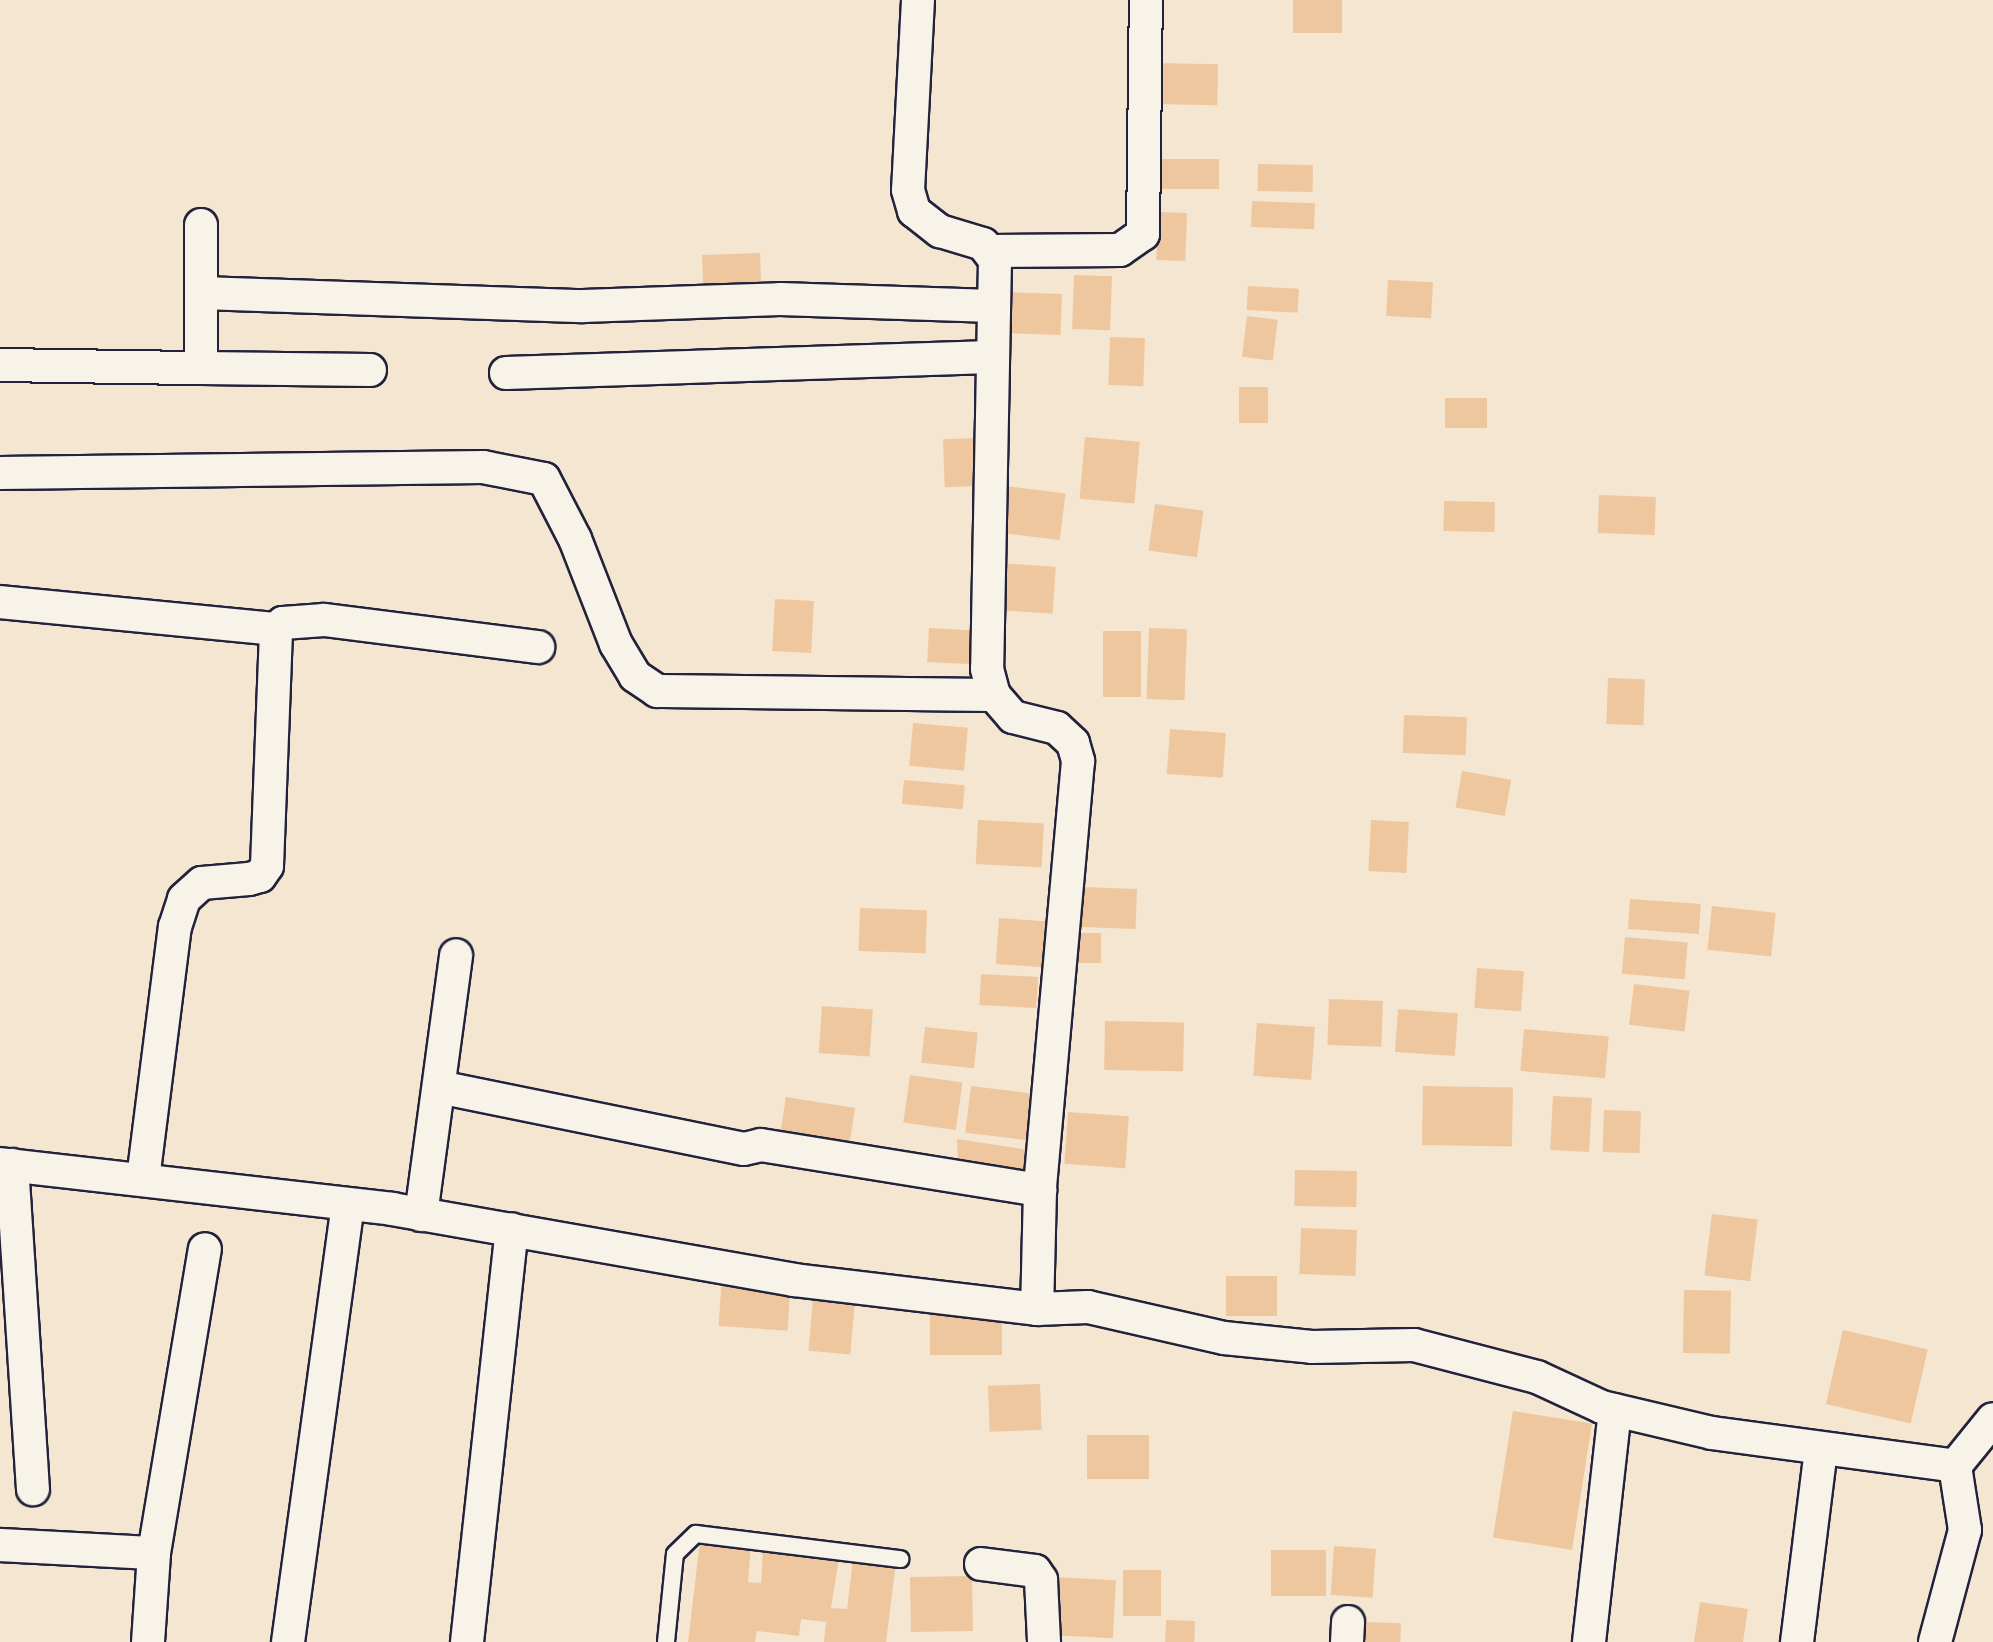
<!DOCTYPE html>
<style>
body{margin:0}
#map{position:relative;width:1993px;height:1642px;overflow:hidden;background:#f5e6d2;font-family:Pangolin,sans-serif}
div>[style]{position:absolute}
[style*='--x']{left:calc(var(--x)*1px);top:calc(var(--y)*1px);width:calc(var(--w)*1px);rotate:calc(var(--a)*1deg)}
.building>*{inset:0;background:#efc79e;transform-origin:0 0}
.roads{filter:drop-shadow(2px 0 #22223b) drop-shadow(-2px 0 #22223b) drop-shadow(0 2px #22223b) drop-shadow(0 -2px #22223b)}
.lane>*{height:16px;margin:-8px;padding:0 8px;transform-origin:8px;border-radius:8px;background:#f7f3e8}
.street>*{height:32px;margin:-16px;padding:0 16px;transform-origin:16px;border-radius:16px;background:#f7f3e8}
span{translate:-50% -50%;white-space:nowrap;text-align:center;line-height:1.15;-webkit-text-stroke:6px #f7f3e8;paint-order:stroke}
</style>
<div id="map">
<div class="building">
<i style="left:1293px;top:0;width:49px;height:33px"></i>
<i style="left:1152px;top:63px;width:66px;height:41px;rotate:1deg"></i>
<i style="left:1153px;top:159px;width:66px;height:30px"></i>
<i style="left:1258px;top:164px;width:55px;height:27px;rotate:1deg"></i>
<i style="left:1252px;top:201px;width:63px;height:26px;rotate:2deg"></i>
<i style="left:1158px;top:212px;width:29px;height:48px;rotate:2deg"></i>
<i style="left:760px;top:253px;width:33px;height:58px;rotate:88deg"></i>
<i style="left:1074px;top:275px;width:38px;height:54px;rotate:2deg"></i>
<i style="left:1388px;top:280px;width:45px;height:36px;rotate:3deg"></i>
<i style="left:1248px;top:286px;width:51px;height:24px;rotate:3deg"></i>
<i style="left:1002px;top:292px;width:60px;height:41px;rotate:2deg"></i>
<i style="left:1247px;top:316px;width:31px;height:41px;rotate:7deg"></i>
<i style="left:1110px;top:337px;width:35px;height:48px;rotate:2deg"></i>
<i style="left:1239px;top:387px;width:29px;height:36px"></i>
<i style="left:1445px;top:398px;width:42px;height:30px"></i>
<i style="left:1085px;top:437px;width:55px;height:62px;rotate:5deg"></i>
<i style="left:978px;top:438px;width:48px;height:35px;rotate:88deg"></i>
<i style="left:997px;top:485px;width:69px;height:47px;rotate:7deg"></i>
<i style="left:1599px;top:495px;width:57px;height:38px;rotate:2deg"></i>
<i style="left:1444px;top:501px;width:51px;height:30px;rotate:1deg"></i>
<i style="left:1155px;top:504px;width:49px;height:47px;rotate:8deg"></i>
<i style="left:1000px;top:563px;width:56px;height:47px;rotate:4deg"></i>
<i style="left:775px;top:599px;width:39px;height:52px;rotate:3deg"></i>
<i style="left:929px;top:628px;width:51px;height:34px;rotate:3deg"></i>
<i style="left:1149px;top:628px;width:38px;height:71px;rotate:2deg"></i>
<i style="left:1103px;top:631px;width:38px;height:66px"></i>
<i style="left:1608px;top:678px;width:37px;height:46px;rotate:2deg"></i>
<i style="left:1404px;top:715px;width:63px;height:38px;rotate:2deg"></i>
<i style="left:913px;top:723px;width:55px;height:43px;rotate:5deg"></i>
<i style="left:1170px;top:729px;width:56px;height:45px;rotate:4deg"></i>
<i style="left:1462px;top:771px;width:50px;height:37px;rotate:10deg"></i>
<i style="left:904px;top:780px;width:61px;height:24px;rotate:5deg"></i>
<i style="left:978px;top:820px;width:66px;height:44px;rotate:3deg"></i>
<i style="left:1371px;top:820px;width:38px;height:51px;rotate:3deg"></i>
<i style="left:1082px;top:887px;width:55px;height:40px;rotate:2deg"></i>
<i style="left:1630px;top:899px;width:71px;height:30px;rotate:4deg"></i>
<i style="left:1712px;top:906px;width:64px;height:44px;rotate:6deg"></i>
<i style="left:860px;top:908px;width:67px;height:43px;rotate:2deg"></i>
<i style="left:999px;top:918px;width:54px;height:46px;rotate:4deg"></i>
<i style="left:1064px;top:933px;width:37px;height:30px"></i>
<i style="left:1625px;top:937px;width:63px;height:37px;rotate:5deg"></i>
<i style="left:1477px;top:968px;width:47px;height:40px;rotate:4deg"></i>
<i style="left:981px;top:974px;width:57px;height:31px;rotate:3deg"></i>
<i style="left:1634px;top:984px;width:56px;height:41px;rotate:7deg"></i>
<i style="left:1329px;top:999px;width:54px;height:46px;rotate:2deg"></i>
<i style="left:822px;top:1006px;width:51px;height:47px;rotate:4deg"></i>
<i style="left:1398px;top:1009px;width:60px;height:43px;rotate:4deg"></i>
<i style="left:1105px;top:1021px;width:79px;height:49px;rotate:1deg"></i>
<i style="left:1257px;top:1023px;width:58px;height:53px;rotate:4deg"></i>
<i style="left:925px;top:1027px;width:53px;height:36px;rotate:6deg"></i>
<i style="left:1524px;top:1029px;width:85px;height:42px;rotate:5deg"></i>
<i style="left:910px;top:1075px;width:53px;height:48px;rotate:8deg"></i>
<i style="left:971px;top:1086px;width:74px;height:47px;rotate:7deg"></i>
<i style="left:1423px;top:1086px;width:90px;height:59px;rotate:1deg"></i>
<i style="left:1553px;top:1096px;width:39px;height:54px;rotate:3deg"></i>
<i style="left:786px;top:1097px;width:70px;height:41px;rotate:9deg"></i>
<i style="left:1604px;top:1110px;width:37px;height:42px;rotate:2deg"></i>
<i style="left:1068px;top:1112px;width:61px;height:52px;rotate:4deg"></i>
<i style="clip-path:polygon(957px 1139px,1029px 1150px,1025px 1174px,958px 1161px)"></i>
<i style="left:1295px;top:1170px;width:62px;height:36px;rotate:1deg"></i>
<i style="left:1712px;top:1214px;width:46px;height:62px;rotate:7deg"></i>
<i style="left:1301px;top:1228px;width:56px;height:46px;rotate:2deg"></i>
<i style="left:1226px;top:1276px;width:51px;height:40px"></i>
<i style="left:722px;top:1277px;width:69px;height:49px;rotate:4deg"></i>
<i style="left:1684px;top:1290px;width:47px;height:63px;rotate:1deg"></i>
<i style="left:813px;top:1299px;width:42px;height:52px;rotate:5deg"></i>
<i style="left:930px;top:1306px;width:72px;height:49px"></i>
<i style="left:1843px;top:1330px;width:87px;height:76px;rotate:13deg"></i>
<i style="left:1040px;top:1384px;width:46px;height:52px;rotate:88deg"></i>
<i style="left:1513px;top:1411px;width:80px;height:128px;rotate:9deg"></i>
<i style="left:1087px;top:1435px;width:62px;height:44px"></i>
<i style="clip-path:polygon(700px 1541px,751px 1545px,748px 1582px,761px 1583px,763px 1548px,839px 1558px,831px 1608px,847px 1609px,853px 1560px,896px 1563px,886px 1642px,824px 1642px,826px 1622px,801px 1619px,799px 1636px,757px 1631px,755px 1642px,688px 1642px)"></i>
<i style="left:1334px;top:1546px;width:42px;height:49px;rotate:4deg"></i>
<i style="left:1326px;top:1550px;width:46px;height:55px;rotate:90deg"></i>
<i style="left:1123px;top:1570px;width:38px;height:46px"></i>
<i style="left:972px;top:1576px;width:55px;height:62px;rotate:89deg"></i>
<i style="left:1054px;top:1577px;width:62px;height:58px;rotate:3deg"></i>
<i style="clip-path:polygon(1700px 1602px,1748px 1609px,1743px 1642px,1694px 1642px)"></i>
<i style="left:1166px;top:1620px;width:29px;height:22px;rotate:2deg"></i>
<i style="left:1366px;top:1622px;width:35px;height:20px;rotate:2deg"></i>
</div>
<div class="roads">
<div class="lane">
<i style="--x:666;--y:1642;--w:88;--a:-84.2"></i>
<i style="--x:675;--y:1554;--w:29;--a:-44"></i>
<i style="--x:696;--y:1534;--w:206;--a:7"></i>
</div>
<div class="street">
<i style="--x:918;--y:0;--w:190;--a:93"></i>
<i style="--x:908;--y:190;--w:22;--a:74"></i>
<i style="--x:914;--y:211;--w:33;--a:38"></i>
<i style="--x:940;--y:231;--w:45;--a:16.8"></i>
<i style="--x:983;--y:244;--w:20;--a:53"></i>
<i style="--x:995;--y:260;--w:409;--a:91.1"></i>
<i style="--x:987;--y:669;--w:27;--a:75"></i>
<i style="--x:994;--y:695;--w:29;--a:49"></i>
<i style="--x:1013;--y:717;--w:45;--a:14"></i>
<i style="--x:1057;--y:728;--w:22;--a:43"></i>
<i style="--x:1073;--y:743;--w:19;--a:74"></i>
<i style="--x:1078;--y:761;--w:431;--a:95.1"></i>
<i style="--x:1040;--y:1190;--w:119;--a:91.4"></i>
<i style="--x:1037;--y:1309;--w:51;--a:-2.2"></i>
<i style="--x:1088;--y:1307;--w:139;--a:12.8"></i>
<i style="--x:1224;--y:1338;--w:88;--a:5.8"></i>
<i style="--x:1312;--y:1347;--w:102;--a:-1.1"></i>
<i style="--x:1414;--y:1345;--w:127;--a:14.6"></i>
<i style="--x:1537;--y:1377;--w:72;--a:24.8"></i>
<i style="--x:1602;--y:1407;--w:113;--a:13.3"></i>
<i style="--x:1712;--y:1433;--w:245;--a:7.7"></i>
<i style="--x:991;--y:251;--w:129;--a:-0.4"></i>
<i style="--x:1120;--y:250;--w:28;--a:-35"></i>
<i style="--x:1143;--y:234;--w:234;--a:-89.3"></i>
<i style="--x:202;--y:293;--w:381;--a:2"></i>
<i style="--x:583;--y:306;--w:197;--a:-2"></i>
<i style="--x:780;--y:299;--w:213;--a:1.9"></i>
<i style="--x:0;--y:365;--w:201;--a:0.9"></i>
<i style="--x:201;--y:368;--w:143;--a:-90"></i>
<i style="--x:201;--y:368;--w:169;--a:0.7"></i>
<i style="--x:506;--y:373;--w:485;--a:-1.9"></i>
<i style="--x:0;--y:473;--w:483;--a:-0.7"></i>
<i style="--x:483;--y:467;--w:62;--a:11.1"></i>
<i style="--x:544;--y:479;--w:68;--a:62.7"></i>
<i style="--x:575;--y:539;--w:113;--a:68.7"></i>
<i style="--x:616;--y:644;--w:37;--a:59"></i>
<i style="--x:635;--y:676;--w:27;--a:34"></i>
<i style="--x:657;--y:691;--w:337;--a:0.7"></i>
<i style="--x:0;--y:602;--w:277;--a:5.6"></i>
<i style="--x:439;--y:1087;--w:311;--a:11.5"></i>
<i style="--x:744;--y:1149;--w:17;--a:-13"></i>
<i style="--x:761;--y:1145;--w:283;--a:9.2"></i>
<i style="--x:0;--y:1164;--w:395;--a:6.5"></i>
<i style="--x:392;--y:1209;--w:408;--a:10"></i>
<i style="--x:794;--y:1280;--w:245;--a:6.8"></i>
<i style="--x:12;--y:1165;--w:325;--a:86.3"></i>
<i style="--x:143;--y:1179;--w:254;--a:-82.8"></i>
<i style="--x:175;--y:927;--w:29;--a:-72"></i>
<i style="--x:184;--y:899;--w:24;--a:-42"></i>
<i style="--x:202;--y:883;--w:47;--a:-4.9"></i>
<i style="--x:249;--y:879;--w:11;--a:-15"></i>
<i style="--x:260;--y:876;--w:12;--a:-55"></i>
<i style="--x:267;--y:866;--w:237;--a:-87.8"></i>
<i style="--x:276;--y:629;--w:9;--a:-41"></i>
<i style="--x:283;--y:623;--w:41;--a:-4.2"></i>
<i style="--x:324;--y:620;--w:216;--a:7.2"></i>
<i style="--x:421;--y:1215;--w:262;--a:-82.3"></i>
<i style="--x:0;--y:1545;--w:154;--a:3"></i>
<i style="--x:981;--y:1564;--w:54;--a:7.4"></i>
<i style="--x:1035;--y:1571;--w:11;--a:56"></i>
<i style="--x:1041;--y:1580;--w:62;--a:87.2"></i>
<i style="--x:148;--y:1642;--w:89;--a:-86.1"></i>
<i style="--x:154;--y:1553;--w:308;--a:-80.5"></i>
<i style="--x:288;--y:1642;--w:441;--a:-82.2"></i>
<i style="--x:467;--y:1642;--w:415;--a:-83.8"></i>
<i style="--x:1347;--y:1642;--w:20;--a:-87"></i>
<i style="--x:1589;--y:1642;--w:233;--a:-83.6"></i>
<i style="--x:1797;--y:1642;--w:194;--a:-82.9"></i>
<i style="--x:1935;--y:1642;--w:116;--a:-75"></i>
<i style="--x:1965;--y:1530;--w:65;--a:-98.9"></i>
<i style="--x:1955;--y:1466;--w:60;--a:-51"></i>
</div>
</div>
</div>
